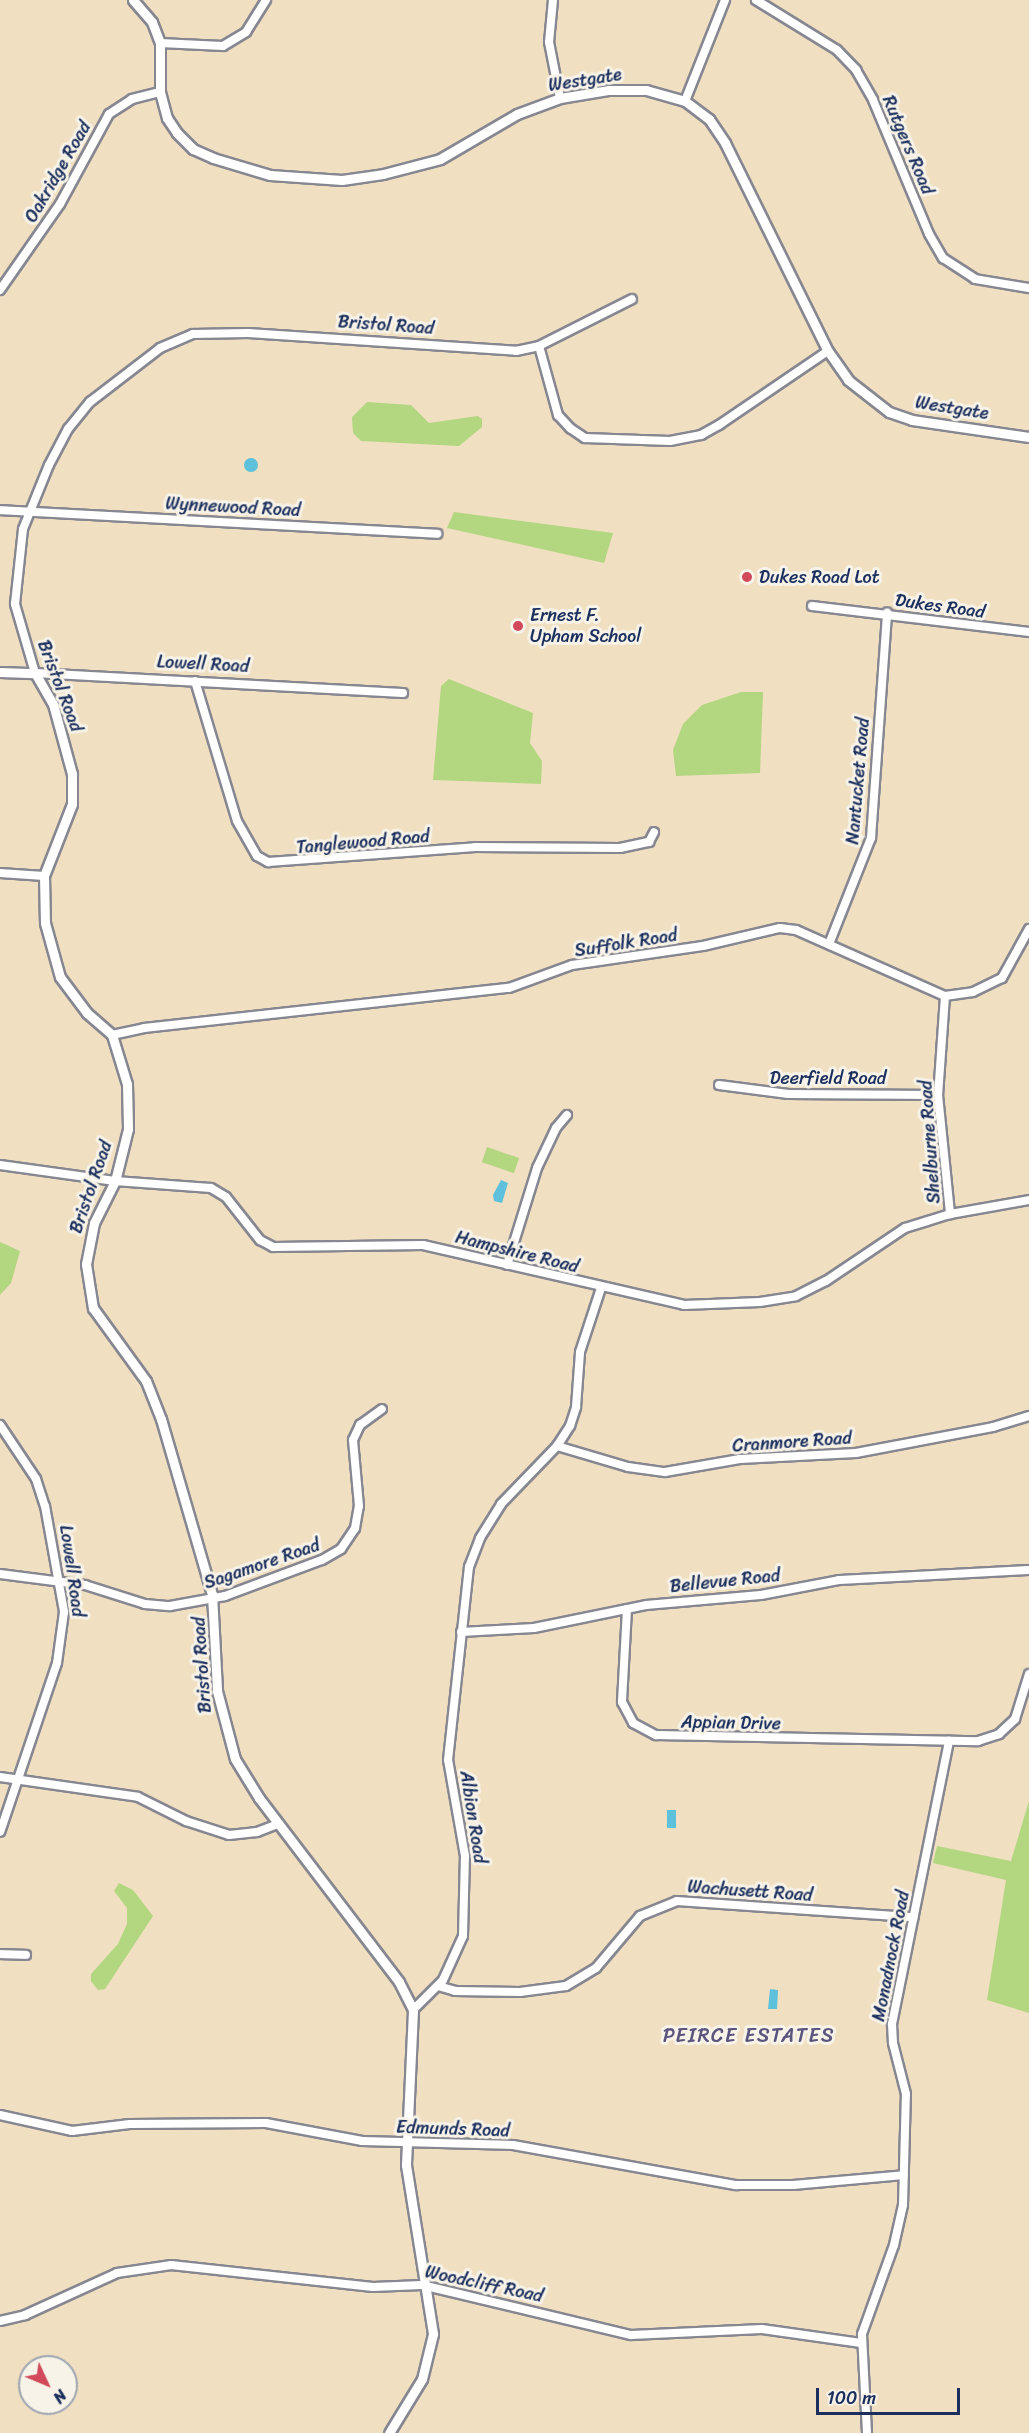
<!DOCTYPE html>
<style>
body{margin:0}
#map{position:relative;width:1029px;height:2433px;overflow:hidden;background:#f0dfc1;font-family:Sriracha,sans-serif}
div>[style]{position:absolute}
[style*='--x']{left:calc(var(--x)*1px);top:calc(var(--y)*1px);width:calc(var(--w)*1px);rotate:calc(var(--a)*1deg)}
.green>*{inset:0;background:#b2d780;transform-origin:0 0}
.water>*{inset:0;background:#5dc1db;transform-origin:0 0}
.round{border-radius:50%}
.roads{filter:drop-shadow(2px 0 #868790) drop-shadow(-2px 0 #868790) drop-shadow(0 2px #868790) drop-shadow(0 -2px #868790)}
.minor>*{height:8px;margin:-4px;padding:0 4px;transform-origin:4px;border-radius:4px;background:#fff}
.tertiary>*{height:9px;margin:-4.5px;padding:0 4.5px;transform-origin:4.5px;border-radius:4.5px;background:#fff}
.dots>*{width:16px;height:16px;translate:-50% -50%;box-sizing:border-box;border:3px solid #f7f3e8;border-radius:50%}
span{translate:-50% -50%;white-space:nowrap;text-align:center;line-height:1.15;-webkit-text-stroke:6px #f7f3e8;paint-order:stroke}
.street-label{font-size:18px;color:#1b2f5e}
.poi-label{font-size:18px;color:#1b2f5e}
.left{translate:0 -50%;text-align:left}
.neighbourhood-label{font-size:20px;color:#5b557d;letter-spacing:1.5px}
.north{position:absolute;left:18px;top:2355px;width:60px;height:60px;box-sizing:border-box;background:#f7f3e8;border:2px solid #9fa5b1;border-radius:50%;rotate:134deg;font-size:16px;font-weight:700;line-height:24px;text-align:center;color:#1b2f5e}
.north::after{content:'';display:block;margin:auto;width:21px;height:27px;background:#d1495b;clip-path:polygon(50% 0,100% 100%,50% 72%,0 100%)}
.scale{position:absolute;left:816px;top:2388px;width:144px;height:27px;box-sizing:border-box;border:3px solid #1b2f5e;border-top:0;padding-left:8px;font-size:18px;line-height:21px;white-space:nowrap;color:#1b2f5e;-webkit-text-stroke:4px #f7f3e8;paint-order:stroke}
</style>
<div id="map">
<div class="green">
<i style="clip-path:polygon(367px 402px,411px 405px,429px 423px,478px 416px,482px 419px,482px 427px,459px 446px,361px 441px,353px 433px,352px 417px)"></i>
<i style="clip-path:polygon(454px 512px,613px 533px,604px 563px,447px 528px)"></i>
<i style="clip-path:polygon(449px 679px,533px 713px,530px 743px,542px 761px,541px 784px,433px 780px,441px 686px)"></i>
<i style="clip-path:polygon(741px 692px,763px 692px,760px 773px,676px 776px,673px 750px,683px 724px,702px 705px)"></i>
<i style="left:487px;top:1147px;width:34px;height:16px;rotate:19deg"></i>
<i style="clip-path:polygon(0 1242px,20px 1251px,11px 1283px,0 1295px)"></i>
<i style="clip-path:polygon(1029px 1801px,1029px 2013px,987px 2000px,1006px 1880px,933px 1863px,937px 1846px,1011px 1861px)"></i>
<i style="clip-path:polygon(119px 1883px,133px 1890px,153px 1916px,105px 1989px,98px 1990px,91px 1981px,91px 1974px,118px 1944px,127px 1924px,127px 1908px,114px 1891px)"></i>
</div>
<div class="water">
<i class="round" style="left:244px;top:458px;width:14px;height:14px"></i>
<i style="clip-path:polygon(501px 1180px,508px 1183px,502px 1203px,494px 1201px,493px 1195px)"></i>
<i style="left:667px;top:1810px;width:9px;height:18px"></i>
<i style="clip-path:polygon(770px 1989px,778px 1990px,777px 2009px,768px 2009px)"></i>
</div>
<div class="roads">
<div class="minor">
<i style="--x:553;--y:0;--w:42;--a:95.4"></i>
<i style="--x:549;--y:42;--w:57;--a:78.9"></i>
<i style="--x:756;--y:0;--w:95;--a:31.7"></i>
<i style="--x:837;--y:50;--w:28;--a:46"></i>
<i style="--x:856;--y:70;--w:34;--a:60"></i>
<i style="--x:873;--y:100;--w:145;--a:67.3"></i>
<i style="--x:929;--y:234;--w:28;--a:60"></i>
<i style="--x:943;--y:258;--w:38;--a:33"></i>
<i style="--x:975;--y:279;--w:55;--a:9.5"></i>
<i style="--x:160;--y:43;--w:63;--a:2.7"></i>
<i style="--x:223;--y:46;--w:27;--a:-31"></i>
<i style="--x:246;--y:32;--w:38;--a:-58"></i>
<i style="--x:685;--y:101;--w:109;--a:-68.4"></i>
<i style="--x:0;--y:290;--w:105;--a:-55.1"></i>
<i style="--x:60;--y:204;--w:102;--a:-61.4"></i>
<i style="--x:109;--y:114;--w:27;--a:-33"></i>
<i style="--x:132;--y:99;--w:29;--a:-14"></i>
<i style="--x:539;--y:346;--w:104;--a:-26.8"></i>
<i style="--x:0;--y:510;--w:438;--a:3.1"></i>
<i style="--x:812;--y:606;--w:219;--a:6.8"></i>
<i style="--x:195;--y:681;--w:146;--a:73.3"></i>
<i style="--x:237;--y:821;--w:40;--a:60.3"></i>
<i style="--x:257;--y:856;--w:13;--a:29"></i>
<i style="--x:268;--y:862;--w:208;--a:-4.1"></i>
<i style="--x:475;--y:847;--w:145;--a:0.4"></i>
<i style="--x:620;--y:848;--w:30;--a:-12"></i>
<i style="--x:649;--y:842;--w:11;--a:-63"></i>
<i style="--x:403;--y:693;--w:369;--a:-176.9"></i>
<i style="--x:35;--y:673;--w:72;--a:-106.2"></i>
<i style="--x:15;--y:604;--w:75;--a:-83.9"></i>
<i style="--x:23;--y:529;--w:69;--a:-67.9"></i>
<i style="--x:49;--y:465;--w:41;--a:-62.2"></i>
<i style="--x:68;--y:429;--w:35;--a:-51"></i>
<i style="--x:90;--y:402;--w:88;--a:-37.6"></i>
<i style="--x:160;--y:348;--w:36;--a:-23"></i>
<i style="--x:193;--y:334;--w:55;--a:-1"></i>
<i style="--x:248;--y:333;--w:269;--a:3.8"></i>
<i style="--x:516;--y:351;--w:24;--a:-12"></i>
<i style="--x:539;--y:346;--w:72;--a:74.6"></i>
<i style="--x:558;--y:415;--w:18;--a:47"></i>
<i style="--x:570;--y:428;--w:18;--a:34"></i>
<i style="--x:585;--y:438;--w:85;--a:2"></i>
<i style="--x:670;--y:441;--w:32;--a:-11"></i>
<i style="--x:701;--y:435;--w:21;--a:-29"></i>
<i style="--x:719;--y:425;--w:132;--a:-34.2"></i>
<i style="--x:0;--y:873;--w:44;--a:3.9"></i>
<i style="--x:829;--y:944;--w:114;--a:-68.4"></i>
<i style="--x:871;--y:838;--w:226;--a:-85.9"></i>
<i style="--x:945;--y:996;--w:99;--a:94"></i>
<i style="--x:938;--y:1095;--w:120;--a:84.2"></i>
<i style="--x:112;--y:1035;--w:33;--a:-12"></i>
<i style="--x:144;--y:1028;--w:367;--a:-6.3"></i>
<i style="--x:509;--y:988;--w:67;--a:-20.1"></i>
<i style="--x:572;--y:965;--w:132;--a:-8.3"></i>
<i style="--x:703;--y:946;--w:79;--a:-13.2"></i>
<i style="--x:780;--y:928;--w:16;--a:7"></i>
<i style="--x:796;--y:930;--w:163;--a:23.9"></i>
<i style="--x:945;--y:996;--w:28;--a:-8"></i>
<i style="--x:973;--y:992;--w:32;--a:-26"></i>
<i style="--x:1002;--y:978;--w:56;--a:-61.1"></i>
<i style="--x:719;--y:1085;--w:70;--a:7.4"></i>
<i style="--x:788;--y:1094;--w:150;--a:0.4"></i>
<i style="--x:0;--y:1165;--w:116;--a:7.9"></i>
<i style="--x:115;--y:1181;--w:96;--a:4.2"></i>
<i style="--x:211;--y:1188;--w:17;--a:31"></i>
<i style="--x:226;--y:1197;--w:55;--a:51.7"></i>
<i style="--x:260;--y:1240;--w:15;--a:28"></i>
<i style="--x:273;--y:1247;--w:150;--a:-0.8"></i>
<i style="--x:423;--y:1245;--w:268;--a:12.9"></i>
<i style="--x:684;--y:1305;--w:76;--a:-2.3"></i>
<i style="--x:760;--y:1302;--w:36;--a:-9"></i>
<i style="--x:796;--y:1296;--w:34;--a:-27"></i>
<i style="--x:826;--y:1281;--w:95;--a:-33.9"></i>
<i style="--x:905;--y:1228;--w:47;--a:-17.3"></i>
<i style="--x:950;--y:1214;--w:80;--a:-10"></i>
<i style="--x:507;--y:1265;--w:102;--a:-72.8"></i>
<i style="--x:537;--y:1168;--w:44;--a:-64.6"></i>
<i style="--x:556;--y:1128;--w:17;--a:-50"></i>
<i style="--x:0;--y:1425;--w:65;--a:56.3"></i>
<i style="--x:36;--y:1479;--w:28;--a:72"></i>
<i style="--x:45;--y:1506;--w:108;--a:79.8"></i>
<i style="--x:64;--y:1612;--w:51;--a:97.8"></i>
<i style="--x:57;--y:1663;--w:178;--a:108.6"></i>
<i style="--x:557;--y:1446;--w:74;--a:16.5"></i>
<i style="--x:628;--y:1467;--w:37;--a:8"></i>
<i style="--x:665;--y:1472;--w:76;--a:-9.8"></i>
<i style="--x:740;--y:1459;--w:116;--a:-3"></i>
<i style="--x:856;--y:1453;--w:139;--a:-10.7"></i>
<i style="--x:993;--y:1427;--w:38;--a:-17"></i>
<i style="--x:0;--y:1574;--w:86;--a:7.4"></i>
<i style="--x:85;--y:1585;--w:63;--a:17.6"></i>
<i style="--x:145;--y:1604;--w:25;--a:5"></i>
<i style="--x:170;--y:1606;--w:56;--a:-10.3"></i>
<i style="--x:225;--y:1596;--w:103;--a:-20.4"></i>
<i style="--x:322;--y:1560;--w:22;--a:-30"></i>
<i style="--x:341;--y:1549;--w:25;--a:-56"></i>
<i style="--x:355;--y:1528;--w:22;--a:-80"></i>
<i style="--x:359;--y:1506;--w:66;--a:-95.2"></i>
<i style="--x:353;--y:1440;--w:17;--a:-65"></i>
<i style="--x:360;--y:1425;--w:27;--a:-36"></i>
<i style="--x:627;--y:1609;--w:93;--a:93.1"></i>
<i style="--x:622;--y:1702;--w:24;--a:62"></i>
<i style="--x:633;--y:1723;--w:26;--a:28"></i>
<i style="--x:656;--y:1735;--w:322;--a:1.1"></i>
<i style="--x:978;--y:1741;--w:22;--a:-18"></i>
<i style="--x:999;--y:1734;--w:22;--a:-43"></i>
<i style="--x:1015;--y:1719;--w:47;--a:-72.7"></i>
<i style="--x:461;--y:1632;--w:73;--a:-3.1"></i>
<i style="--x:534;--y:1628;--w:114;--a:-11.6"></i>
<i style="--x:646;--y:1605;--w:115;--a:-5"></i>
<i style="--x:761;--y:1595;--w:79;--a:-10.9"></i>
<i style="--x:839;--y:1580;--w:190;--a:-3"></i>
<i style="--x:0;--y:1777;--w:139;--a:8.2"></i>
<i style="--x:138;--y:1797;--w:54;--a:26.6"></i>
<i style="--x:186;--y:1821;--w:45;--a:18"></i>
<i style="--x:229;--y:1835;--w:28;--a:-6"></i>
<i style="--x:257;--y:1832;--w:22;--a:-21"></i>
<i style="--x:0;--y:1954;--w:26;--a:2"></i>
<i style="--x:438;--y:1986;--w:18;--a:16"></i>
<i style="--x:455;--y:1991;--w:65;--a:0.9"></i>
<i style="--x:520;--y:1992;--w:46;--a:-7.4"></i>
<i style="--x:566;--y:1986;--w:35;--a:-31"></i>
<i style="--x:596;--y:1968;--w:68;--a:-49.8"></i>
<i style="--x:640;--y:1916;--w:40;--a:-22"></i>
<i style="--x:677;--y:1901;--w:237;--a:3.9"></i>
<i style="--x:413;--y:2010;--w:42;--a:-45"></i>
<i style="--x:443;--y:1980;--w:48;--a:-65.6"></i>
<i style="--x:463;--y:1936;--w:80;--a:-88.6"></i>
<i style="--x:465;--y:1856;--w:97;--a:-100"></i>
<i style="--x:448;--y:1760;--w:194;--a:-83.8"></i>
<i style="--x:469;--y:1567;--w:31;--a:-69"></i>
<i style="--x:480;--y:1538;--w:40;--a:-58"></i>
<i style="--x:501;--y:1504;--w:81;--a:-46"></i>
<i style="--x:557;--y:1446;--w:24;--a:-57"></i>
<i style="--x:570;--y:1426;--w:20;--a:-72"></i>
<i style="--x:576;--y:1407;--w:55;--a:-85.8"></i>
<i style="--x:580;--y:1352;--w:67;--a:-71.8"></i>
<i style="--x:0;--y:2115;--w:74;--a:12.5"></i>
<i style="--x:72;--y:2131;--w:58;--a:-6.9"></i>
<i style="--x:130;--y:2124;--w:136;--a:-0.4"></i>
<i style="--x:266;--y:2123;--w:98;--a:10.6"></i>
<i style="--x:362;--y:2141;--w:151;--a:1.5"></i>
<i style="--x:513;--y:2145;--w:227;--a:10.2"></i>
<i style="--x:736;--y:2185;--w:57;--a:0"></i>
<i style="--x:793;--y:2185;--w:111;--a:-5.1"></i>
<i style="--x:0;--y:2321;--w:26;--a:-13"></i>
<i style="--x:25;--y:2315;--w:101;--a:-24.5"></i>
<i style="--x:117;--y:2273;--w:55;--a:-8.4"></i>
<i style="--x:171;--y:2265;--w:203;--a:6.2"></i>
<i style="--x:373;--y:2287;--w:49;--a:-2.3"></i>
<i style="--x:422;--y:2285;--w:215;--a:13.5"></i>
<i style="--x:631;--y:2335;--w:131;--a:-2.6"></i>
<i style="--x:762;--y:2329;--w:100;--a:8"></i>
<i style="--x:867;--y:2433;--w:99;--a:-92.9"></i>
<i style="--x:862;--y:2334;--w:95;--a:-70.2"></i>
<i style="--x:894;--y:2245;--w:41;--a:-77.3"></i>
<i style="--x:903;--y:2205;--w:111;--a:-88.5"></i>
<i style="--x:906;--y:2094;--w:53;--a:-104.3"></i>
<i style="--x:893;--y:2043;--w:19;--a:-93"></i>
<i style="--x:892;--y:2024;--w:289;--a:-78.6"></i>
</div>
<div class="tertiary">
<i style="--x:133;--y:0;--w:29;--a:49"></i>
<i style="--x:152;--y:22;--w:22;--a:69"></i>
<i style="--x:160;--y:43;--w:49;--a:90"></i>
<i style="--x:160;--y:92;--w:27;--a:75"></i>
<i style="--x:167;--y:118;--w:18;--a:56"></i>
<i style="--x:177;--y:133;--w:23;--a:45"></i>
<i style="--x:193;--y:149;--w:22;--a:24"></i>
<i style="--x:213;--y:158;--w:59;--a:16.6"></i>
<i style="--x:270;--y:175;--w:72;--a:4"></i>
<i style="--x:342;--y:180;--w:41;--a:-8.3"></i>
<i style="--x:383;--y:174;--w:59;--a:-14.7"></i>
<i style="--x:440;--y:159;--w:89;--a:-30.3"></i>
<i style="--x:517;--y:114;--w:46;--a:-20.4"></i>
<i style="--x:560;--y:98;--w:50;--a:-9.3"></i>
<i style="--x:609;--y:90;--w:37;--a:0"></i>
<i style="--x:646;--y:90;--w:41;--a:15.8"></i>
<i style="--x:685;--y:101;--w:30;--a:37"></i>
<i style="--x:709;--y:119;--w:29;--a:56"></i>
<i style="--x:725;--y:143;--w:232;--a:63.7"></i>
<i style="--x:828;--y:351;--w:35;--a:55"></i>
<i style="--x:848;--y:380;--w:52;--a:38"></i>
<i style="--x:889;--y:412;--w:24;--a:19"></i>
<i style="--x:912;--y:420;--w:118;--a:8.3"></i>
<i style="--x:0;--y:672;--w:35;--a:2"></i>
<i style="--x:35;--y:673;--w:36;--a:60"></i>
<i style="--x:53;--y:704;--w:73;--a:74.8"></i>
<i style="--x:72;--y:774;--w:30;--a:90"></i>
<i style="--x:72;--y:804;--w:77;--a:111.3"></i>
<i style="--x:44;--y:876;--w:47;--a:88.8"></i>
<i style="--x:45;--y:923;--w:56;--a:74.5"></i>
<i style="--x:60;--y:977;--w:45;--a:53.1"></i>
<i style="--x:87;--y:1013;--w:33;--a:41"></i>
<i style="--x:112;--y:1035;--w:51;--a:73"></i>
<i style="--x:127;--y:1084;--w:45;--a:88.7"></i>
<i style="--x:128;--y:1129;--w:54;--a:104"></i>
<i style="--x:115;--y:1181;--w:47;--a:116.6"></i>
<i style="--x:94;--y:1223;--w:42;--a:101"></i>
<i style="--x:86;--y:1264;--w:45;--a:81"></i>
<i style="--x:93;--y:1308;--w:90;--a:54"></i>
<i style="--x:146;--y:1381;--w:41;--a:68.5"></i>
<i style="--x:161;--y:1419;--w:182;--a:73.8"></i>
<i style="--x:212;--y:1594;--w:97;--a:87"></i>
<i style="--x:217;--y:1691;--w:70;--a:75.2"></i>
<i style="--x:235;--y:1759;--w:46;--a:58.4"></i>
<i style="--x:259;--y:1798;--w:231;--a:52.7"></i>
<i style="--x:399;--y:1982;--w:31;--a:63"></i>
<i style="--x:413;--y:2010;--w:155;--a:92.6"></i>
<i style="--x:406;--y:2165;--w:171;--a:80.9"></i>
<i style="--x:433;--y:2334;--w:46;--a:103.7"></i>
<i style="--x:422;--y:2379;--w:63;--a:121.4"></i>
</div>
</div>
<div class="dots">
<i style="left:747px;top:577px;background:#d1495b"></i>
<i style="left:518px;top:626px;background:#d1495b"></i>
</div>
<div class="street-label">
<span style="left:585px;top:80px;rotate:-9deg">Westgate</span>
<span style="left:908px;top:145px;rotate:67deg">Rutgers Road</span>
<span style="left:58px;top:172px;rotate:-60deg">Oakridge Road</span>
<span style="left:386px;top:325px;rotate:4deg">Bristol Road</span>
<span style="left:952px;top:408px;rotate:9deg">Westgate</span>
<span style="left:233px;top:507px;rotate:3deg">Wynnewood Road</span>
<span style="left:940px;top:606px;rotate:8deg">Dukes Road</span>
<span style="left:203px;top:664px;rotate:3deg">Lowell Road</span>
<span style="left:60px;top:686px;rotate:69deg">Bristol Road</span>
<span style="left:858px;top:781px;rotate:-85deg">Nantucket Road</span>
<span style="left:363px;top:842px;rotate:-5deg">Tanglewood Road</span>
<span style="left:626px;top:943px;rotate:-9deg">Suffolk Road</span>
<span style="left:828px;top:1078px">Deerfield Road</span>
<span style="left:930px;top:1142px;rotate:-94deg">Shelburne Road</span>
<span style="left:91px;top:1187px;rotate:-71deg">Bristol Road</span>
<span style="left:517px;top:1252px;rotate:14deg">Hampshire Road</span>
<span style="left:792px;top:1442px;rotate:-4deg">Cranmore Road</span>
<span style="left:262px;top:1564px;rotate:-19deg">Sagamore Road</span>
<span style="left:72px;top:1571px;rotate:82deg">Lowell Road</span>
<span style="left:725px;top:1581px;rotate:-6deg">Bellevue Road</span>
<span style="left:202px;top:1665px;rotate:-94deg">Bristol Road</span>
<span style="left:731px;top:1723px;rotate:1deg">Appian Drive</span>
<span style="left:473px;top:1817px;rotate:81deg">Albion Road</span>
<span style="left:750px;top:1891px;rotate:4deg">Wachusett Road</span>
<span style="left:891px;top:1956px;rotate:-79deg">Monadnock Road</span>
<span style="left:453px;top:2129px;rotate:2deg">Edmunds Road</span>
<span style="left:484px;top:2284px;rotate:12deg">Woodcliff Road</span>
</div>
<div class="poi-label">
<span class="left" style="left:759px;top:577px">Dukes Road Lot</span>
<span class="left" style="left:530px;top:626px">Ernest F.<br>Upham School</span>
</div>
<div class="neighbourhood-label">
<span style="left:749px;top:2035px">PEIRCE ESTATES</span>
</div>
<div class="north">N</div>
<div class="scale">100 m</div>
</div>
